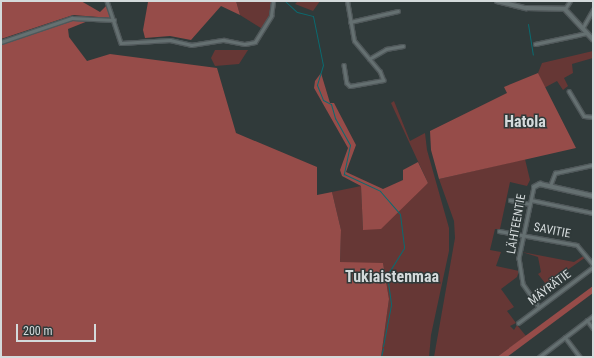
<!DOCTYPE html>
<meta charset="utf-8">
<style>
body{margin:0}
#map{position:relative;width:594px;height:358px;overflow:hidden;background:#303a3a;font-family:"Roboto Condensed",sans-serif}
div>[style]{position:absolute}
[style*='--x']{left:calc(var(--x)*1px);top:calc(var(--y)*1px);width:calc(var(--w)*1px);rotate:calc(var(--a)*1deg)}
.green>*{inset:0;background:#663735}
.forest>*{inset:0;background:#964c49}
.stream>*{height:1px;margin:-0.5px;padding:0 0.5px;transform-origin:0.5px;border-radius:0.5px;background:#0a6b71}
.roads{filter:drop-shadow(1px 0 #50585a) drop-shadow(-1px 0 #50585a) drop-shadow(0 1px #50585a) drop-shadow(0 -1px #50585a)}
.minor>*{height:2.5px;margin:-1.25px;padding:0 1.25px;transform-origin:1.25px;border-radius:1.25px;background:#657071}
.tertiary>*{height:3.5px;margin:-1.75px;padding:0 1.75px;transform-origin:1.75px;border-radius:1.75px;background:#657071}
span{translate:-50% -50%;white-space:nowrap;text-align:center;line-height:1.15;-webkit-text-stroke:3px #303a3a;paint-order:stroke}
.street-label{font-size:12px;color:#d4dadb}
.district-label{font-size:16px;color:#d4dadb;font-weight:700}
.frame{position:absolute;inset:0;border:2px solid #d4dadb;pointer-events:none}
.scale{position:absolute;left:16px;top:324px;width:80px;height:18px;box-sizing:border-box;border:2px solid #d4dadb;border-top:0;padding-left:5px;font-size:12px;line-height:14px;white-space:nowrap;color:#d4dadb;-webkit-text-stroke:3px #303a3a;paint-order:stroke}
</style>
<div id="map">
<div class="green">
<i style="clip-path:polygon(236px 1px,273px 1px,271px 16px,264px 30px,240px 15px)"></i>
<i style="clip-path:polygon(298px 1px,320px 1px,313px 11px,295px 4px)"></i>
<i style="clip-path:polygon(215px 50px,248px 50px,239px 64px,215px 66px,211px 58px)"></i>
<i style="clip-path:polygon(593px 51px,593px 58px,572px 64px,573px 73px,564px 78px,568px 86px,563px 90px,557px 81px,544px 88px,538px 73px,542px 63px)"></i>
<i style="clip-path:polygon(394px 101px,410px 141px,425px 133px,427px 150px,449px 228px,449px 251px,431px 335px,429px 357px,381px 357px,389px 299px,383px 263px,340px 263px,341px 230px,332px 192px,361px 186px,363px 230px,428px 183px,391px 103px)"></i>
<i style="clip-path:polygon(525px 159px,530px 180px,527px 186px,510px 182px,500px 229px,495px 229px,490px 250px,501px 252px,496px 266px,519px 271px,517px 277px,501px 289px,514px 307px,507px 311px,516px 323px,510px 326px,514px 330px,517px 325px,526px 336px,497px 357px,434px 357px,455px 238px,454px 221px,439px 179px)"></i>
<i style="clip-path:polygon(522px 252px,574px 262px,585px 255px,586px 257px,533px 294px,545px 283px,538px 274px,541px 272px,538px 257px)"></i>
</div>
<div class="forest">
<i style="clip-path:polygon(1px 1px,81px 1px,100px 12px,107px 5px,111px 18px,73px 15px,1px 39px)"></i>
<i style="clip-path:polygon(141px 1px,236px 1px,240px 15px,221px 6px,191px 40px,170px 36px,145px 38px,143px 30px,148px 2px)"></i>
<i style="clip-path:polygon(73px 19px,88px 21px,68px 29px,69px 37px,87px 61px,110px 54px,217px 68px,236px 133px,317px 167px,317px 195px,332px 192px,341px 230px,340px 262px,383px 263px,389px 299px,381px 357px,1px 357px,1px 44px)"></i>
<i style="clip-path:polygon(321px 73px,330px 103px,334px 103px,356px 145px,346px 172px,383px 189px,403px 180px,403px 170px,418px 162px,428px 183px,381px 229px,363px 230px,361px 186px,342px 176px,340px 170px,348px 148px,314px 88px,315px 81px)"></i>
<i style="clip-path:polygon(538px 73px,576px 148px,439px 179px,431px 150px,430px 131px,507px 93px,504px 87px)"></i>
<i style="clip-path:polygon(593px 286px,593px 293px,507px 357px,497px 357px)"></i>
</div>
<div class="stream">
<i style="--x:285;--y:1;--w:16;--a:43"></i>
<i style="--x:297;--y:12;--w:16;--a:14"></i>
<i style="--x:313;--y:16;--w:50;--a:78.5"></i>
<i style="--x:323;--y:65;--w:21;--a:107"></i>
<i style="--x:317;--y:85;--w:16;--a:68"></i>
<i style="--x:323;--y:100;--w:9;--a:27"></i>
<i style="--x:331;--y:104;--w:15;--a:74"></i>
<i style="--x:335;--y:118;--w:31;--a:61"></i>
<i style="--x:350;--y:145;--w:30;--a:102"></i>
<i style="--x:344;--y:174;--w:40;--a:25"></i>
<i style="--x:380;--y:191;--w:30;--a:49"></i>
<i style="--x:400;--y:214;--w:34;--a:83"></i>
<i style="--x:404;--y:248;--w:32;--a:122"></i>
<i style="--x:387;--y:275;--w:30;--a:82"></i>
<i style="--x:391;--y:305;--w:42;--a:101"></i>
<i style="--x:528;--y:24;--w:31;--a:81"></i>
<i style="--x:381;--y:357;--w:9;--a:-77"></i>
</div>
<div class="roads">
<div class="minor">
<i style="--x:107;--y:1;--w:44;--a:71.6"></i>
<i style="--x:121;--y:43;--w:49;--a:-3.5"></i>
<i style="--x:170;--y:40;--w:22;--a:13"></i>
<i style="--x:191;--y:45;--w:33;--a:-9"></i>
<i style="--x:224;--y:40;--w:21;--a:11"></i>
<i style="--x:245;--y:44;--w:10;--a:-11"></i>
<i style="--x:255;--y:42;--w:31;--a:-58"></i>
<i style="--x:271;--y:16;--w:15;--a:-82"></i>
<i style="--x:565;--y:9;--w:9;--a:-58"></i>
<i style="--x:350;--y:22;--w:49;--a:-12.9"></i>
<i style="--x:583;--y:27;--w:20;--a:-60"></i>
<i style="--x:1;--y:42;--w:75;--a:-18.7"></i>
<i style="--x:72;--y:18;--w:42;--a:2.7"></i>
<i style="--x:535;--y:44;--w:53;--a:-11.9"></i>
<i style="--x:369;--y:59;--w:20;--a:-30"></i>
<i style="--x:386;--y:49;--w:17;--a:-10"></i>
<i style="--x:344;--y:65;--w:18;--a:81"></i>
<i style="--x:347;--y:83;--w:4;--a:45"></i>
<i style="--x:350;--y:86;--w:34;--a:-10"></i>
<i style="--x:383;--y:80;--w:9;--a:-111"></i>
<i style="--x:380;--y:72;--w:40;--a:-130"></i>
<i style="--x:354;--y:41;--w:41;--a:-99.9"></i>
<i style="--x:569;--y:91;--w:29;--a:59"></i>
<i style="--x:584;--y:116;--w:9;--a:6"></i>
<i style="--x:550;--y:186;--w:14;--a:-69"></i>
<i style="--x:555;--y:173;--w:39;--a:-12"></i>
<i style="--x:534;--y:187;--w:73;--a:101.9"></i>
<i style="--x:519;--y:258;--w:26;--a:81"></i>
<i style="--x:523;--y:284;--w:28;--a:55"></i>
<i style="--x:510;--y:200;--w:20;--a:11"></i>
<i style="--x:531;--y:200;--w:63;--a:11.8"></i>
<i style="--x:499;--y:231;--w:79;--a:10.2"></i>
<i style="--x:577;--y:245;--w:25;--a:50"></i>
<i style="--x:587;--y:320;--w:10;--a:53"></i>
<i style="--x:518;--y:323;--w:94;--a:-36.7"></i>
<i style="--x:565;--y:337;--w:25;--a:53"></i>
<i style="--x:539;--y:357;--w:68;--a:-37.2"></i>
</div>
<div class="tertiary">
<i style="--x:497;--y:1;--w:30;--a:14"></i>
<i style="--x:526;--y:8;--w:39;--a:1"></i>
<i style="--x:565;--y:9;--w:41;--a:47"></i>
<i style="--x:534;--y:187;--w:7;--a:-27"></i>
<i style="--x:540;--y:184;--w:54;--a:12.8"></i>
</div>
</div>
<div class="street-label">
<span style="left:517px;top:224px;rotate:-80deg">LÄHTEENTIE</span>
<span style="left:552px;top:231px;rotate:11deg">SAVITIE</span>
<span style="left:550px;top:288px;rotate:-37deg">MÄYRÄTIE</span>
</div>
<div class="district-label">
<span style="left:525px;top:122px">Hatola</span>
<span style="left:392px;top:277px">Tukiaistenmaa</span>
</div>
<div class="frame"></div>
<div class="scale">200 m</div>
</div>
